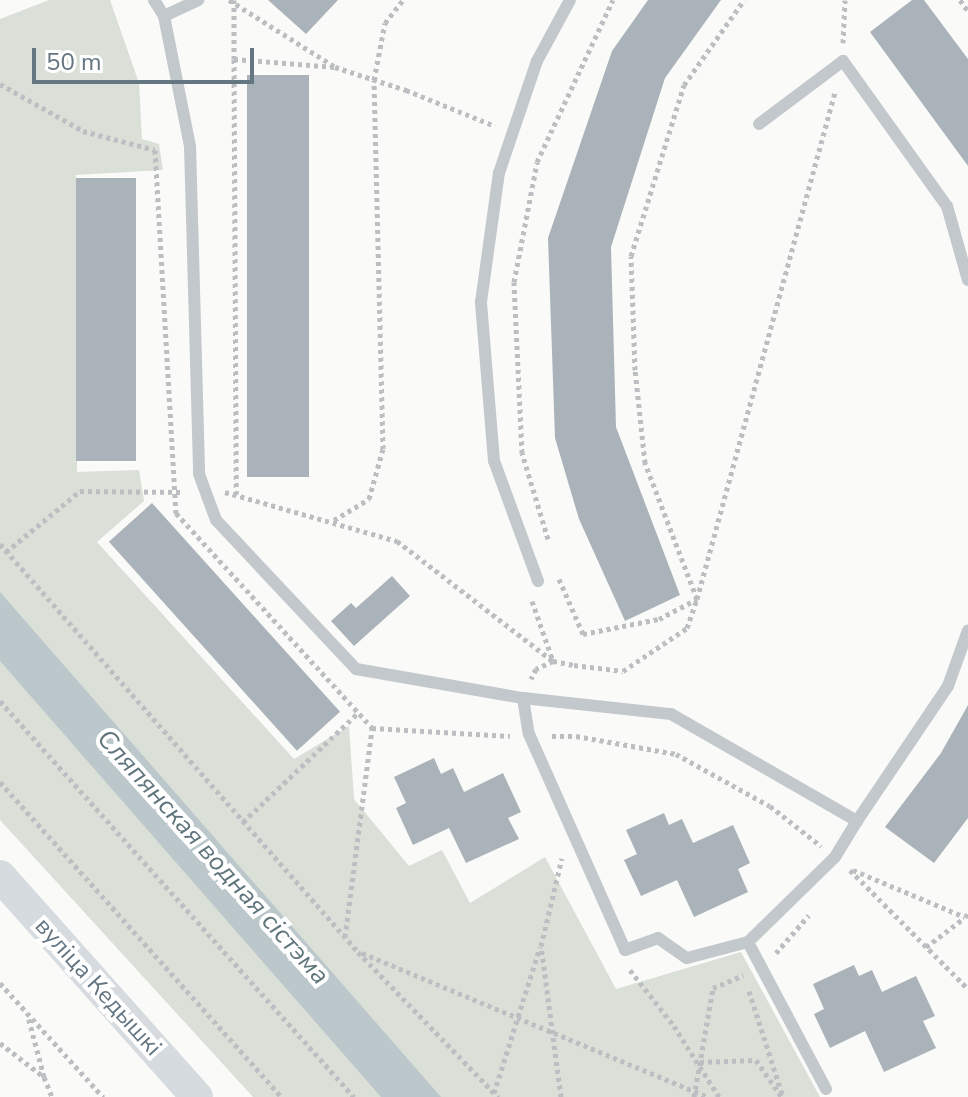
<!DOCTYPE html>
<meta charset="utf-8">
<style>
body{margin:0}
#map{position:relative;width:968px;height:1097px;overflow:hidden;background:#fafaf8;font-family:"Nunito Sans",sans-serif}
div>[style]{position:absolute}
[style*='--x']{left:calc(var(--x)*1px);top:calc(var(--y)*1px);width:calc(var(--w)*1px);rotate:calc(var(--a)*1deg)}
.green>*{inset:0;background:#dadfd7}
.water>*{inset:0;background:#bbc7cb}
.building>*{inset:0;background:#aab3b9;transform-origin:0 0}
.path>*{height:5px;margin-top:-2.5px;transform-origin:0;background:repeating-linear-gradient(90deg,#bbbfc2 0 4px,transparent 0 8px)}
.lane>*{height:12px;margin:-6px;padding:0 6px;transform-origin:6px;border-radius:6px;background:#c3c8cc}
.secondary>*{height:32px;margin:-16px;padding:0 16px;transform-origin:16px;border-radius:16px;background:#d6dbdf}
span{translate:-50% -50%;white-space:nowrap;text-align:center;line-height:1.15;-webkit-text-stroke:8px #fff;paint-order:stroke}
.street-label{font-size:24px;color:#657683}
.water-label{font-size:26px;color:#60757c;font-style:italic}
.scale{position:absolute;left:32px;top:48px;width:222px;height:36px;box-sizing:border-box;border:4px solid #657683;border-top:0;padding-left:10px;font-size:24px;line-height:28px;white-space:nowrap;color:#657683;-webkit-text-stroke:6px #fff;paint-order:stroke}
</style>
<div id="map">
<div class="green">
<i style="clip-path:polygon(49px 0,110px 0,139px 83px,142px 139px,159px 144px,163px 170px,76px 175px,77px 472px,139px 470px,144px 501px,97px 542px,294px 759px,349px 726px,354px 799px,409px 866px,442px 850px,470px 903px,545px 857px,616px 989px,741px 952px,820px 1097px,253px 1097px,0 820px,0 19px)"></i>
</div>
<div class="water">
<i style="clip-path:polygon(0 592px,441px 1097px,381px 1097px,0 661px)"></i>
</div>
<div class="building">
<i style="clip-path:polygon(268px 0,338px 0,306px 34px)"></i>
<i style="clip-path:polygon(648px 0,721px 0,665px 78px,611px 247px,616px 427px,680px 595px,625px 621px,579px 519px,555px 438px,548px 238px,612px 51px)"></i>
<i style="clip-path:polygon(912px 0,924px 0,968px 59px,968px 166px,870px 32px)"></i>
<i style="left:309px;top:75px;width:402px;height:62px;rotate:90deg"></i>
<i style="left:136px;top:178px;width:283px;height:60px;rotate:90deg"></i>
<i style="left:152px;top:503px;width:281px;height:58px;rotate:48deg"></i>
<i style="clip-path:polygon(392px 576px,410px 596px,354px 646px,331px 621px,351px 603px,356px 608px)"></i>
<i style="clip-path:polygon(968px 705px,968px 818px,934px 863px,885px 827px,941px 753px)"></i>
<i style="clip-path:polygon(434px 758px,441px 774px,453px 768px,464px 792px,503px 773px,521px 812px,508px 818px,519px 839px,466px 863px,449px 828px,413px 845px,396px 808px,406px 803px,394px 777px)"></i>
<i style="clip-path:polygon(664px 813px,669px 825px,682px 819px,693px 843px,733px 825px,750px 863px,738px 869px,748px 892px,694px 917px,677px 880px,641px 896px,624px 860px,637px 854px,626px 830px)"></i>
<i style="clip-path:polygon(854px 965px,859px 976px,872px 970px,882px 992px,916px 976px,935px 1016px,923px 1021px,936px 1048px,884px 1072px,865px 1031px,830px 1048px,814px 1014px,824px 1009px,813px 984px)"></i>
</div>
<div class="path">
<i style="--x:229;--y:0;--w:124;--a:32.2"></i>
<i style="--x:234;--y:0;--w:59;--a:90"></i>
<i style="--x:234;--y:59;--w:101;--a:4.5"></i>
<i style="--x:335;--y:67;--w:75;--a:17.9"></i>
<i style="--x:406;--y:90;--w:96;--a:22"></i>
<i style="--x:960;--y:0;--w:14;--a:54"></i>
<i style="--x:843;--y:43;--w:43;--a:-87.3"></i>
<i style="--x:234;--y:59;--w:435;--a:89.7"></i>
<i style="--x:0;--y:84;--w:95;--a:29.5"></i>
<i style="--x:83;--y:131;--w:74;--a:14.8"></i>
<i style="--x:155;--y:150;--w:364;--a:86.7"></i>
<i style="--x:176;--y:513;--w:291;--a:47.6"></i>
<i style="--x:372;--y:728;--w:138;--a:3.3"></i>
<i style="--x:225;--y:492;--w:179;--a:15.9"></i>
<i style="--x:397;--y:541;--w:197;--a:37.6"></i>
<i style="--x:553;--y:661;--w:19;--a:155"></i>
<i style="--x:536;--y:669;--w:11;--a:117"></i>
<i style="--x:334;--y:520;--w:41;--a:-31"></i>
<i style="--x:369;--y:499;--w:52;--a:-74.4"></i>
<i style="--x:383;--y:449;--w:369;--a:-91.4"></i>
<i style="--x:374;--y:80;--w:58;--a:-79.1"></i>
<i style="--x:385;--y:23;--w:29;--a:-52"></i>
<i style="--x:548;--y:539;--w:90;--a:-106.8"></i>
<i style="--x:522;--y:453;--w:171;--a:-92.7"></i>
<i style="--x:514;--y:282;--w:122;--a:-79.1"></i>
<i style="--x:537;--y:162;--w:179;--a:-64.9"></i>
<i style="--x:0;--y:544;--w:543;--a:48.73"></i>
<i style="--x:358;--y:952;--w:202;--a:46"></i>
<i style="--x:6;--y:552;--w:96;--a:-39.5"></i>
<i style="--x:80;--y:491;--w:103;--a:0.6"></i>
<i style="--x:559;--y:579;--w:60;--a:66.4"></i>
<i style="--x:583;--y:634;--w:77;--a:-11.2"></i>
<i style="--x:659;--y:619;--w:43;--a:-27.8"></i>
<i style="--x:697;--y:599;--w:525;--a:-74.77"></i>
<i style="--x:532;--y:601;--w:64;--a:70.7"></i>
<i style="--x:553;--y:661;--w:21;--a:11"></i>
<i style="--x:574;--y:665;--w:49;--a:7"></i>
<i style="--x:623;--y:671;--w:77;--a:-33.9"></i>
<i style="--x:687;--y:628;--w:31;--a:-71"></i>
<i style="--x:697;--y:599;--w:146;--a:-110.9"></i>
<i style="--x:645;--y:463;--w:94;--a:-96.1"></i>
<i style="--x:635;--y:370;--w:114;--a:-92"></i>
<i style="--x:631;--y:256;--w:179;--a:-72.8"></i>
<i style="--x:684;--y:85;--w:104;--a:-54.8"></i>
<i style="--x:0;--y:701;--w:531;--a:48.21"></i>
<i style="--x:552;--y:736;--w:24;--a:0"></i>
<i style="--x:576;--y:736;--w:102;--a:10.2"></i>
<i style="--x:676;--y:754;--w:107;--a:29"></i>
<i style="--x:770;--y:806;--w:65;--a:38.1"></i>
<i style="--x:0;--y:782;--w:423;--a:48.2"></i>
<i style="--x:243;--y:822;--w:158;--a:-43.5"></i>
<i style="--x:850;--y:870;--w:168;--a:45.2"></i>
<i style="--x:853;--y:870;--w:121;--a:22.8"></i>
<i style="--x:965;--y:917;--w:4;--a:-45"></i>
<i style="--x:345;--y:937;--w:211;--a:-82.6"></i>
<i style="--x:926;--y:947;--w:48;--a:-37.3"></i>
<i style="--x:362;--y:953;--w:375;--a:22.6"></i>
<i style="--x:776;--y:953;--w:50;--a:-49"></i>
<i style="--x:630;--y:970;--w:71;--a:51.8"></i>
<i style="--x:674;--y:1026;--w:84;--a:57.6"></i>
<i style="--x:0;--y:983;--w:154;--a:47.9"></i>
<i style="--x:749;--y:991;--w:111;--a:72.2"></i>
<i style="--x:0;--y:1043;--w:56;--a:37.7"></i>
<i style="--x:44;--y:1077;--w:63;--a:-104.7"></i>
<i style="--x:700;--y:1062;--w:56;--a:-2"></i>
<i style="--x:756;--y:1060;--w:44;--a:55.2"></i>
<i style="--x:44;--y:1077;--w:22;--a:68"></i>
<i style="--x:494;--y:1093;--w:153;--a:-72.5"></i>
<i style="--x:561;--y:1097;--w:152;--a:-97.5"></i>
<i style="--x:541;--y:946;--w:90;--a:-76.6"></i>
<i style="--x:694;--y:1097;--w:111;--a:-80.1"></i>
<i style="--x:713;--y:988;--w:33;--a:-23"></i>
</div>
<div class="lane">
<i style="--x:154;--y:0;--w:19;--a:58"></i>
<i style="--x:164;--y:16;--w:133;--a:78.7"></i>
<i style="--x:190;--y:146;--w:328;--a:88.4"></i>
<i style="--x:199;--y:474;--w:49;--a:69.7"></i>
<i style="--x:216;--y:520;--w:204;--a:46.8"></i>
<i style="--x:356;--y:669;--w:169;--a:9.9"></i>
<i style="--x:523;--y:698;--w:149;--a:6.2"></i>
<i style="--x:671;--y:714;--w:215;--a:29.9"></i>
<i style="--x:857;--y:821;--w:163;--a:-56"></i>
<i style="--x:948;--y:686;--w:59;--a:-70.3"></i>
<i style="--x:164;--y:16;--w:38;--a:-25"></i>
<i style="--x:759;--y:124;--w:105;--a:-36.9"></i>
<i style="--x:843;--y:61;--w:178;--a:54.4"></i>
<i style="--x:947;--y:206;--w:77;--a:74.2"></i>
<i style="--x:538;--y:581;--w:128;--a:-110.1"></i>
<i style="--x:494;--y:461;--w:160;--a:-94.7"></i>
<i style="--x:481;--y:302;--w:130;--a:-82.1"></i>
<i style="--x:499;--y:173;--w:118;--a:-71.3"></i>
<i style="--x:537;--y:61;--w:69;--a:-61.6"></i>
<i style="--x:523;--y:698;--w:36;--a:81"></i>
<i style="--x:529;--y:734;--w:236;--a:66"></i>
<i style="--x:625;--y:950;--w:35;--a:-20"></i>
<i style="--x:658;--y:938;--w:35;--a:35"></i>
<i style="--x:687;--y:958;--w:63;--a:-14.7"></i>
<i style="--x:826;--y:1089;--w:166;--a:-118"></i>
<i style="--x:748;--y:942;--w:122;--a:-44.3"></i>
<i style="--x:835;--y:857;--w:42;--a:-58.6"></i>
</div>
<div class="secondary">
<i style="--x:0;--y:876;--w:296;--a:48.3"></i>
</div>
<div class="street-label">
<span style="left:98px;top:987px;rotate:48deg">вуліца Кедышкі</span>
</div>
<div class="water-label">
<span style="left:213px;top:857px;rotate:48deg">Сляпянская водная сістэма</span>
</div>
<div class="scale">50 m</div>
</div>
